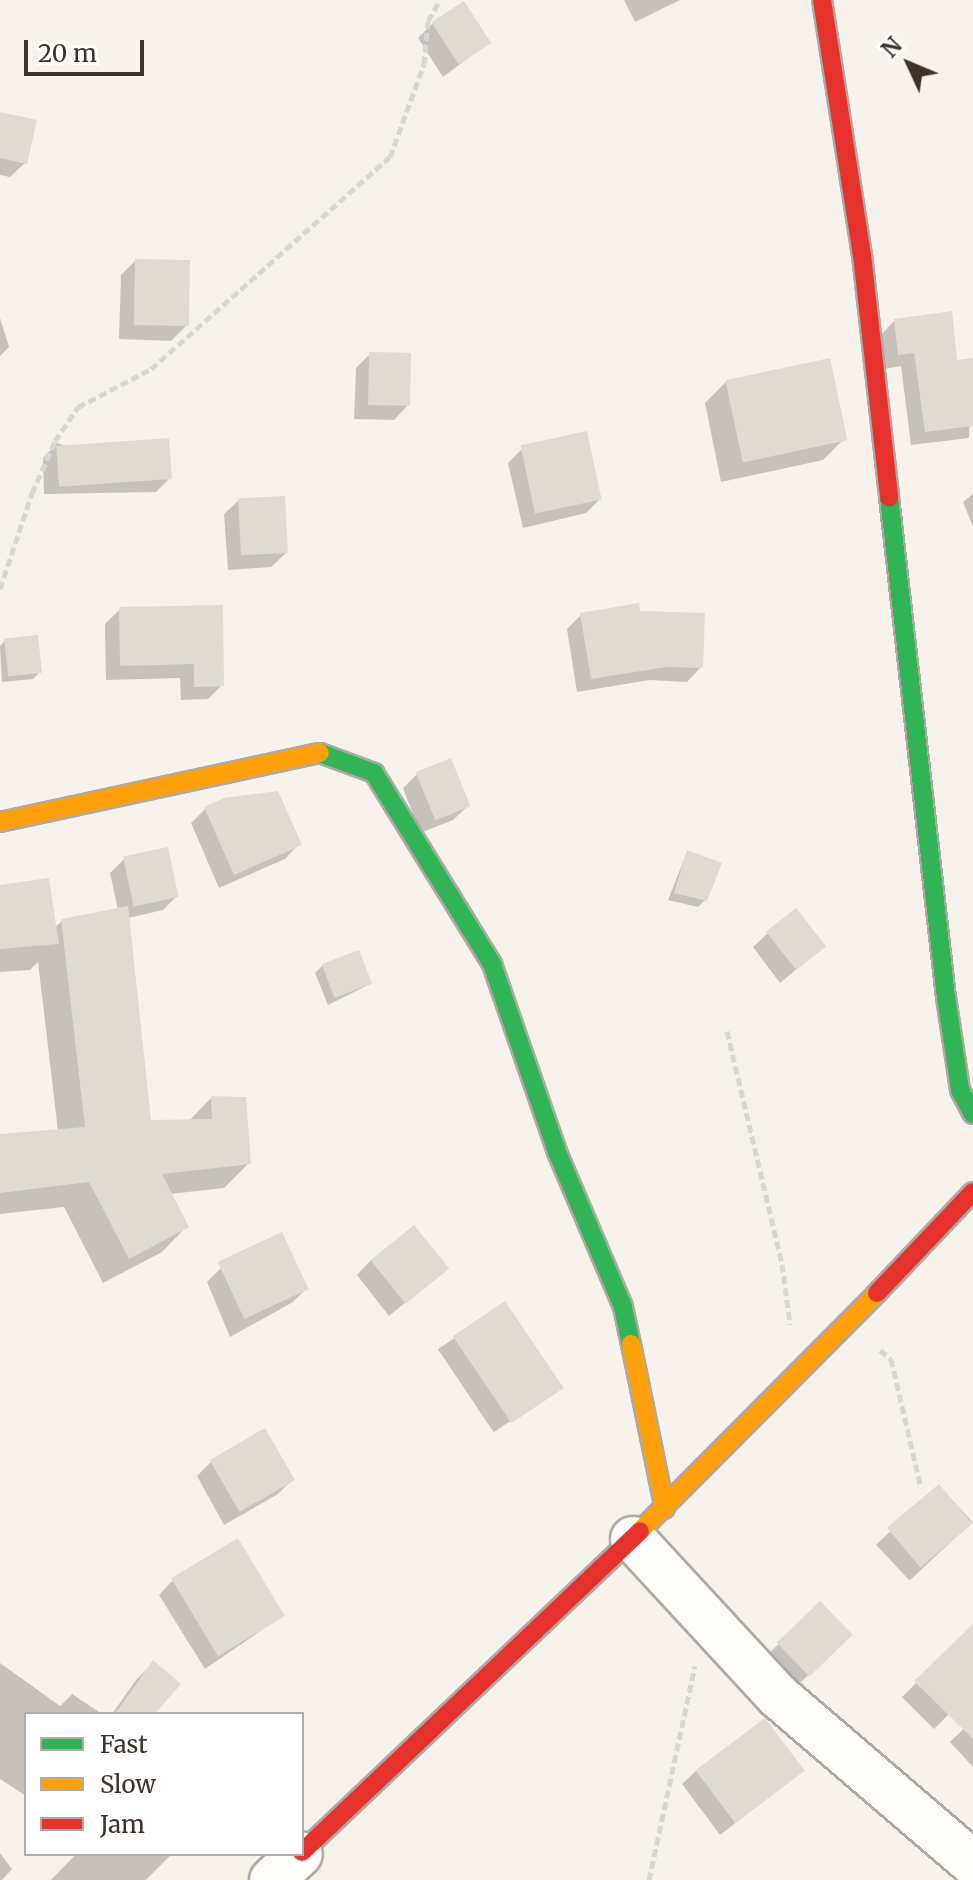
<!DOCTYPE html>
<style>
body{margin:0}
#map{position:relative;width:973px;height:1880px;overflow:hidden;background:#f8f2ed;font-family:Merriweather,serif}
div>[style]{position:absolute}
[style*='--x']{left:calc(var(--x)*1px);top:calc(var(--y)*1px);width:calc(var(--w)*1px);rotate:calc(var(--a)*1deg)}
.shadow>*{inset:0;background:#0003;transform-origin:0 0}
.building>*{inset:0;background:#dfdad2;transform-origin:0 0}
.path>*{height:5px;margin-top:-2.5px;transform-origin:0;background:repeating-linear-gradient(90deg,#d9d7d5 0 8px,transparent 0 12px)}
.roads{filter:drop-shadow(2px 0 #b0a9a3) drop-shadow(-2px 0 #b0a9a3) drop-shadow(0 2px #b0a9a3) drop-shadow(0 -2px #b0a9a3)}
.street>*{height:44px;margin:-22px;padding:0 22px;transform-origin:22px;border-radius:22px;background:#fefdfc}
.fast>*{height:18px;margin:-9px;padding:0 9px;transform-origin:9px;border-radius:9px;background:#30b455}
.slow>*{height:18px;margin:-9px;padding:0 9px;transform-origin:9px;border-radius:9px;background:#ff9f0a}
.jam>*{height:18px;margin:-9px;padding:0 9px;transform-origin:9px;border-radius:9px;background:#e5322d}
span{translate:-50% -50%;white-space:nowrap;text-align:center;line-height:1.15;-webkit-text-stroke:8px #fff;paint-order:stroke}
.legend{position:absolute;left:24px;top:1712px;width:280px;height:144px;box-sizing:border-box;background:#fff;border:2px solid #b2adaa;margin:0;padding:10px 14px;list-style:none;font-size:24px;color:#3e332a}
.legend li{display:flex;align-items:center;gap:16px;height:40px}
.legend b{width:40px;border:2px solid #b2adaa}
.north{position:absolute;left:869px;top:24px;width:80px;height:80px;-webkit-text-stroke:6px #fff;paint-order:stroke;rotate:314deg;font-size:22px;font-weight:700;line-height:32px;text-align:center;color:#3e332a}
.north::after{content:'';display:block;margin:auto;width:28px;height:36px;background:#3e332a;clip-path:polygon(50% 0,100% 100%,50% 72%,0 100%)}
.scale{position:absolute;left:24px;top:40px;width:120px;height:36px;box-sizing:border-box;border:4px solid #3e332a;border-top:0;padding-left:10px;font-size:24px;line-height:28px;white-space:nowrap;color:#3e332a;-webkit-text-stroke:6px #fff;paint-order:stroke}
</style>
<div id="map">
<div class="shadow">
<i style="clip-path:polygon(624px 0,680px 0,635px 22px)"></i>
<i style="clip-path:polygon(433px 23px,488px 43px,443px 77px,418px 38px)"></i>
<i style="clip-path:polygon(0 114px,25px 163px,10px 177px,0 175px)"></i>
<i style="clip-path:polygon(135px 261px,186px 326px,171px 341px,119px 339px,121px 275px)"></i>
<i style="clip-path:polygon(0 318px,9px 347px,0 356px)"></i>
<i style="clip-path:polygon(895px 320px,956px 362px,973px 360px,969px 438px,911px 445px,901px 366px,885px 369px,881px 335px)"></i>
<i style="clip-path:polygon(370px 354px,408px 405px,394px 420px,354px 419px,356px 368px)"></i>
<i style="clip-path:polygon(726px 382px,844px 439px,823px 460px,721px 482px,705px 403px)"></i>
<i style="clip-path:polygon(57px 443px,170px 478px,156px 492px,44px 494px,43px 458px)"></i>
<i style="clip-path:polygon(522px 449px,600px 499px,586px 513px,523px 528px,508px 463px)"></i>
<i style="clip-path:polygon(973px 494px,973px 527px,963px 502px)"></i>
<i style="clip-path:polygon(239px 500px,286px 553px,271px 567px,228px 570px,224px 514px)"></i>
<i style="clip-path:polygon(120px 609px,222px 685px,208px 699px,181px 700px,180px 678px,106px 680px,105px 624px)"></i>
<i style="clip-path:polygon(639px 613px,701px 667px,687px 682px,650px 680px,577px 692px,567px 629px,581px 615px)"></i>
<i style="clip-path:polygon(5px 641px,40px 672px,33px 679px,2px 682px,0 646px)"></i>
<i style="clip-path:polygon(417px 774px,468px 806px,453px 820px,420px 833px,403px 788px)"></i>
<i style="clip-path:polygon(205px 809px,299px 844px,285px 859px,219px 888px,191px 823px)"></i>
<i style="clip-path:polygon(687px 852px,705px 900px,698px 907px,668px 900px)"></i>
<i style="clip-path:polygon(124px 859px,177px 896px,163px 910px,128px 918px,149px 1122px,188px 1122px,211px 1098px,249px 1163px,224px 1188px,170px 1194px,187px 1226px,162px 1252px,103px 1283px,64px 1207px,0 1214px,0 1136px,58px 1131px,38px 962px,30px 970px,0 972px,0 887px,54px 928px,62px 921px,118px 910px,110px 873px)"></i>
<i style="clip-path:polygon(768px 933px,823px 947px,780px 983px,753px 947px)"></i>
<i style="clip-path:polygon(322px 966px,370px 984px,328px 1005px,315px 973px)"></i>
<i style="clip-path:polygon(371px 1260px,446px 1269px,389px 1316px,357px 1275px)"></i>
<i style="clip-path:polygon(222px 1267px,307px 1288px,293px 1302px,230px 1337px,207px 1282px)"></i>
<i style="left:505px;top:1304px;width:100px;height:81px;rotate:56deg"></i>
<i style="clip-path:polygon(211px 1462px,292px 1480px,278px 1494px,224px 1525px,197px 1476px)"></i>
<i style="left:939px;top:1486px;width:49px;height:86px;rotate:47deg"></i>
<i style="clip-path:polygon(173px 1580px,282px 1616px,205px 1669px,159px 1595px)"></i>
<i style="left:820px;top:1604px;width:43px;height:78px;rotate:46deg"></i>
<i style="clip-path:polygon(962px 1637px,973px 1649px,973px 1690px,934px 1729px,902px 1697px)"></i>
<i style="clip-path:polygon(0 1663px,60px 1706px,72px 1694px,102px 1714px,26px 1714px,26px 1796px,0 1779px)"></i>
<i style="clip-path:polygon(153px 1663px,156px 1714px,112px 1714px,136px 1680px)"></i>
<i style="clip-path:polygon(973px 1720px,973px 1767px,950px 1742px)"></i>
<i style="clip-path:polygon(697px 1770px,802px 1771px,720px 1835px,682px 1784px)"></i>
<i style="clip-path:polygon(0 1853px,12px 1869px,2px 1880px,0 1880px)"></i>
<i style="clip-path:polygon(76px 1854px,172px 1854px,146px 1880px,51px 1880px)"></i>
</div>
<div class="building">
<i style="left:464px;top:1px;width:50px;height:39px;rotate:57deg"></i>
<i style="clip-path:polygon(0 112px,37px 120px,27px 164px,0 158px)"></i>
<i style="left:135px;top:259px;width:55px;height:66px;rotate:1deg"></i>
<i style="clip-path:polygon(952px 311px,957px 360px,973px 358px,973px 426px,925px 432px,914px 353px,898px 355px,894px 319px)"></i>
<i style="left:369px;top:352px;width:42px;height:53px;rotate:1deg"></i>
<i style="left:830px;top:358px;width:84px;height:107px;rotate:78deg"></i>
<i style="left:587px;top:431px;width:70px;height:68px;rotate:78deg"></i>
<i style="left:169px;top:438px;width:41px;height:113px;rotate:86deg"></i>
<i style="left:285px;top:496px;width:57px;height:47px;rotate:87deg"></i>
<i style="clip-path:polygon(639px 603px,640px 611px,705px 613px,703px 668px,666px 667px,591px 679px,580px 613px)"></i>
<i style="clip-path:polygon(223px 605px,224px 686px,194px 687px,194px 664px,120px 666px,119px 607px)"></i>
<i style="left:38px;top:635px;width:38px;height:34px;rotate:84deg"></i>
<i style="left:451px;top:758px;width:52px;height:38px;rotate:68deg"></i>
<i style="clip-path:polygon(278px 791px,302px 845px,234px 875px,204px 807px,224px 798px)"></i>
<i style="left:168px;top:847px;width:51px;height:46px;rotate:78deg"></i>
<i style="clip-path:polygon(687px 850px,722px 863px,707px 901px,674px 893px)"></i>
<i style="clip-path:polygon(49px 878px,59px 944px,0 949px,0 885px)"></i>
<i style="clip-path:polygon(128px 906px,151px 1120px,212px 1119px,211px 1096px,246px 1097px,251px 1164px,162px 1174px,189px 1227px,129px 1259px,89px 1182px,0 1193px,0 1134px,85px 1127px,61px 919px)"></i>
<i style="left:796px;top:908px;width:49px;height:38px;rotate:52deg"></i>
<i style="left:359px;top:950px;width:36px;height:40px;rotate:69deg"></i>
<i style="left:414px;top:1225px;width:56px;height:56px;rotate:51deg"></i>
<i style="left:282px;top:1232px;width:63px;height:71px;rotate:65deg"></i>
<i style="left:505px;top:1301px;width:105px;height:63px;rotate:56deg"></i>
<i style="left:265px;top:1428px;width:60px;height:64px;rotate:60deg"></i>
<i style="left:939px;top:1484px;width:52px;height:68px;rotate:50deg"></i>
<i style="left:238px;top:1538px;width:91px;height:78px;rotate:59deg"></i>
<i style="left:820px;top:1601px;width:47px;height:60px;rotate:46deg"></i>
<i style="clip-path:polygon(973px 1624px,973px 1739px,914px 1681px)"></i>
<i style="clip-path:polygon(153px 1660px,181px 1684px,155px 1714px,115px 1714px)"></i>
<i style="left:765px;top:1718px;width:66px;height:87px;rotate:53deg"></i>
</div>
<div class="path">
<i style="--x:0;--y:589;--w:101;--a:-71.6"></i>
<i style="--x:32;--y:493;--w:57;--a:-66.1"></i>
<i style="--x:55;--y:441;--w:41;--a:-55.9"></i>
<i style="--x:78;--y:407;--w:82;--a:-27.5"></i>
<i style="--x:151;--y:369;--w:319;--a:-41.6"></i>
<i style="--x:390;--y:157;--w:99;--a:-69.9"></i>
<i style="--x:424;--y:64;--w:43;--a:-84.7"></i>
<i style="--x:428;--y:21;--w:24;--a:-60"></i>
<i style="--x:727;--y:1031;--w:239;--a:76.7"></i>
<i style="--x:782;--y:1264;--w:61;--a:82.4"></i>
<i style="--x:880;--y:1350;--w:14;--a:39"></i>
<i style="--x:891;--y:1359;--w:132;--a:76.9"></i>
<i style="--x:649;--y:1880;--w:219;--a:-77.9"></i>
</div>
<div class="roads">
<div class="street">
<i style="--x:633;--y:1539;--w:214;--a:47.3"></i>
<i style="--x:778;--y:1696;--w:257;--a:40.6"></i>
<i style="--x:272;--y:1880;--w:38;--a:-43"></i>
</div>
<div class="fast">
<i style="--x:889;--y:497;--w:503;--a:83.5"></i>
<i style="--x:946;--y:997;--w:94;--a:81.4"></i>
<i style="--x:960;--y:1090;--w:27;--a:62"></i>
<i style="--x:320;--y:753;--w:58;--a:20.3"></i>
<i style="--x:374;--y:773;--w:225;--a:58.3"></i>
<i style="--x:492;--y:964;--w:199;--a:70.9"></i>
<i style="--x:557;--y:1152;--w:168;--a:66.9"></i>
<i style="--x:623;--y:1307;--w:38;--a:78"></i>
</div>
<div class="slow">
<i style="--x:0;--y:822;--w:327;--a:-12.2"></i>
<i style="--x:631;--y:1344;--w:168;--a:78.4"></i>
<i style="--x:640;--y:1531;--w:336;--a:-45.1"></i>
</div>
<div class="jam">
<i style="--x:822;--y:0;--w:258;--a:81.1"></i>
<i style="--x:862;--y:255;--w:244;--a:83.6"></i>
<i style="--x:877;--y:1293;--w:139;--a:-46.5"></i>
<i style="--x:302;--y:1852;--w:466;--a:-43.5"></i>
</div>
</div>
<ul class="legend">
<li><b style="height:10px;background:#30b455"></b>Fast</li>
<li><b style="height:10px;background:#ff9f0a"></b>Slow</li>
<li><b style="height:10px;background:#e5322d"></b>Jam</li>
</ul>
<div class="north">N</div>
<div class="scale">20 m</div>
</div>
